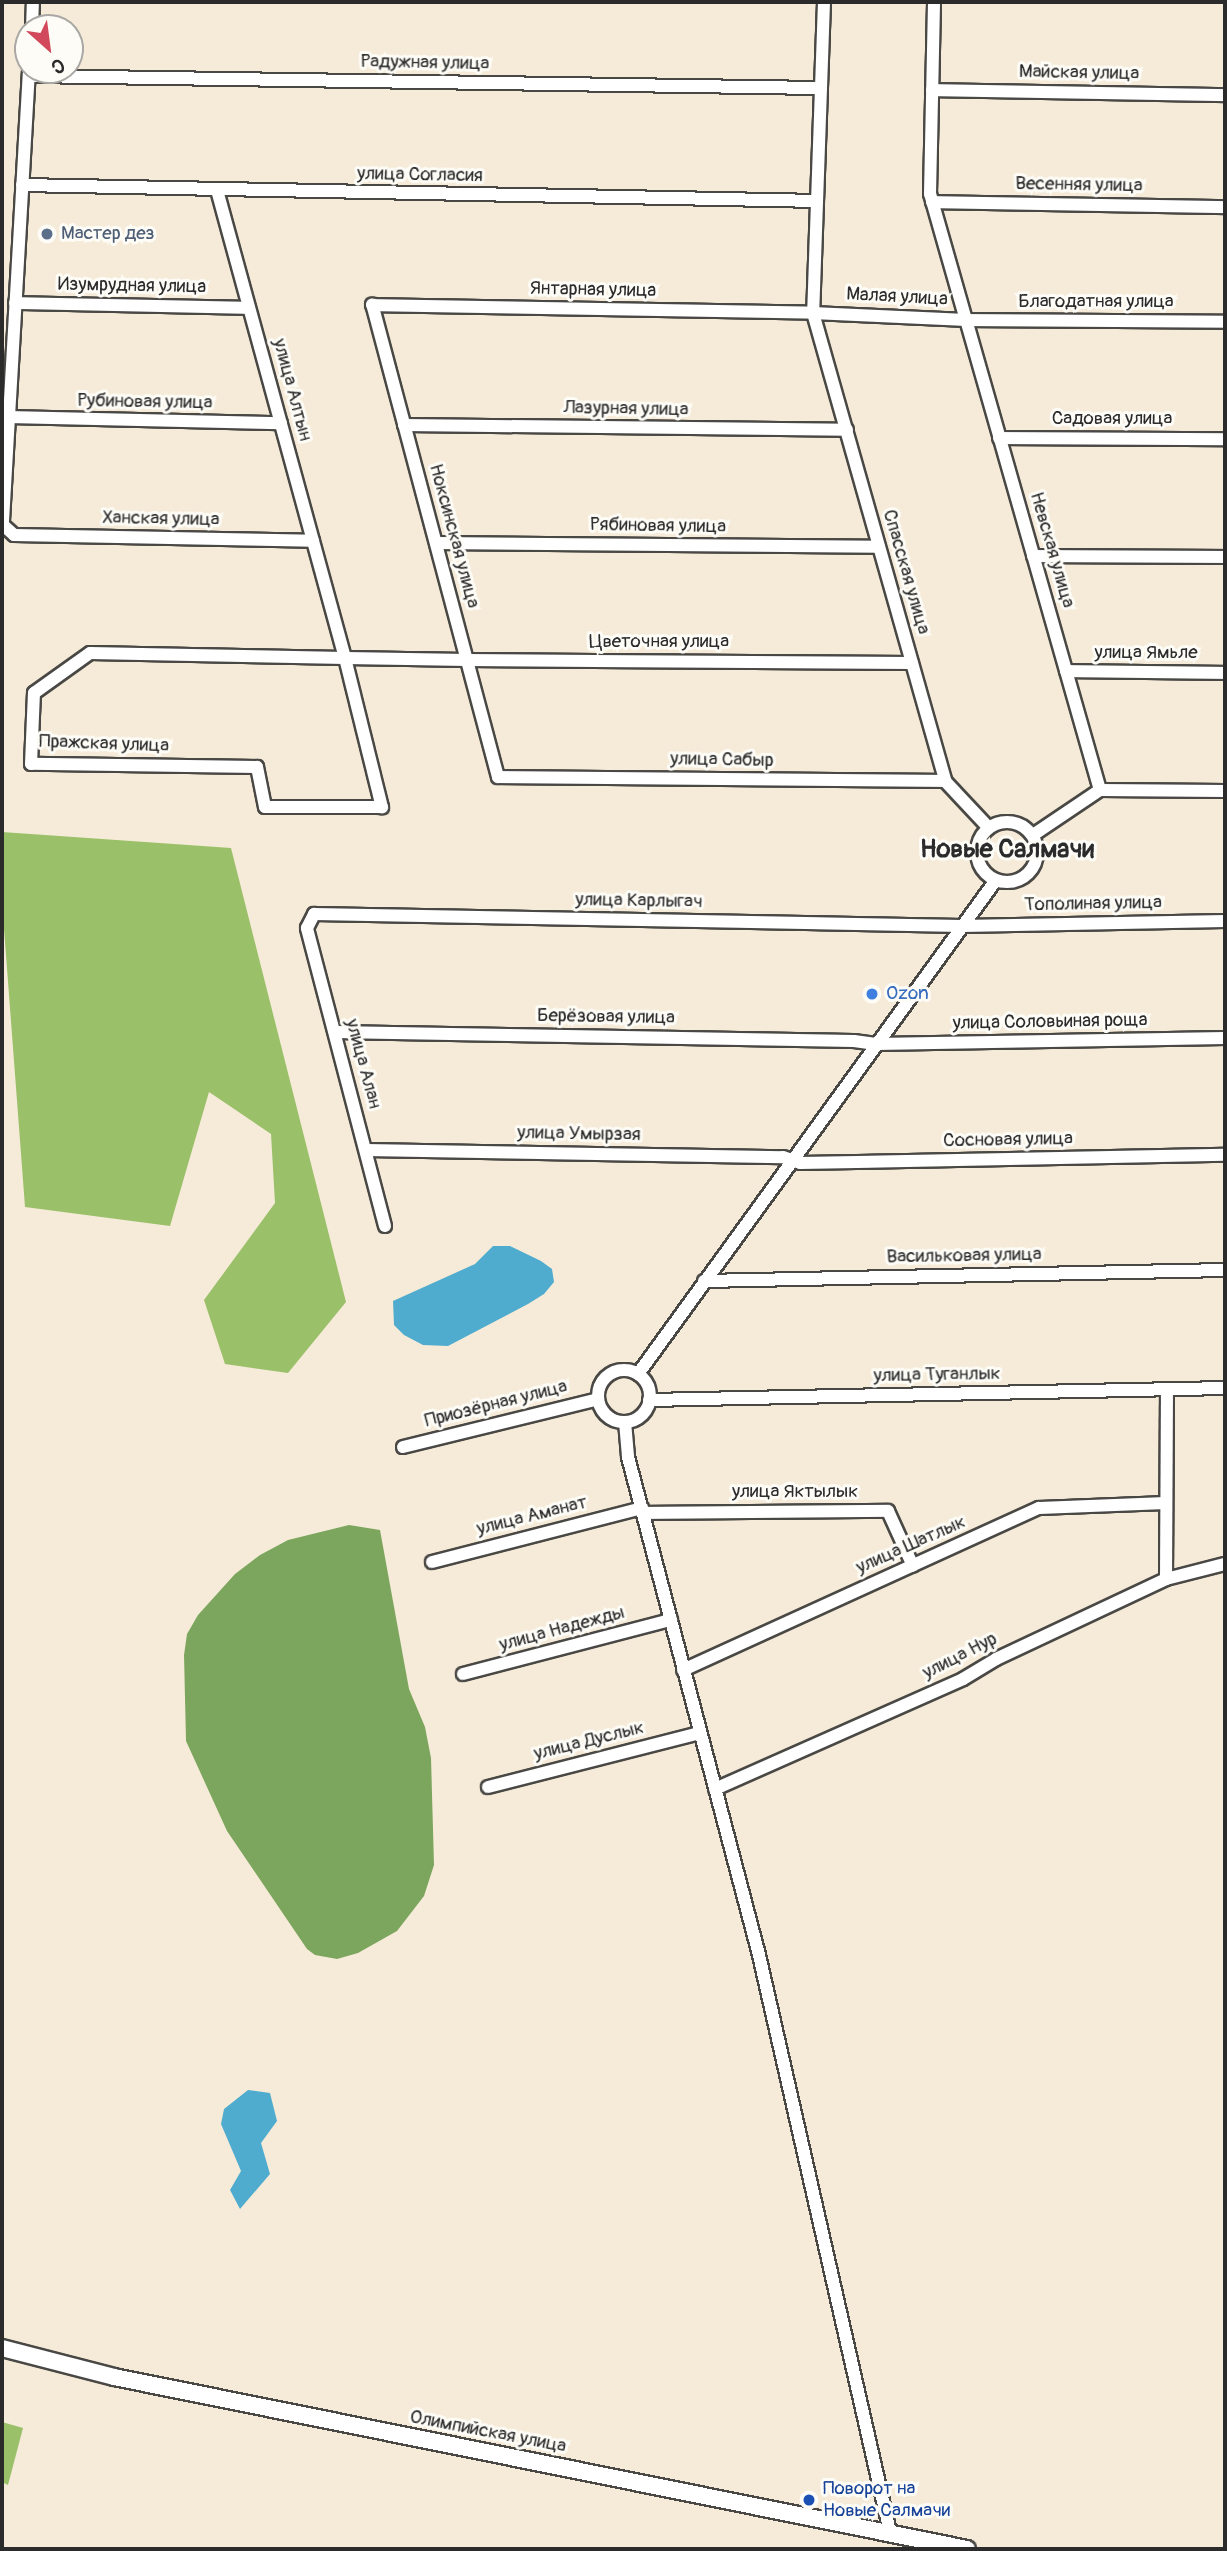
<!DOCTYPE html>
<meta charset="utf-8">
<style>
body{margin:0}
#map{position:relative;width:1227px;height:2551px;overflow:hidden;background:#f6ebd8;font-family:Pangolin,sans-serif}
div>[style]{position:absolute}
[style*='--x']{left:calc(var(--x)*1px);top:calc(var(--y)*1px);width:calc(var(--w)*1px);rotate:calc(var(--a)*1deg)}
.green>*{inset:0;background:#9bc06a}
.forest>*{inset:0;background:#7ca65e}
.water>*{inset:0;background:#50acce}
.roads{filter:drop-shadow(2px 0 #494845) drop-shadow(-2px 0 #494845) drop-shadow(0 2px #494845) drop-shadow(0 -2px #494845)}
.minor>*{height:12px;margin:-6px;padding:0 6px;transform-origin:6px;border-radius:6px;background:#fff}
.minor>.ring{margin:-6px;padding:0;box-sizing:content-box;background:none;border:12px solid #fff;border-radius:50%}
.tertiary>*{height:16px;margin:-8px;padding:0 8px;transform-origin:8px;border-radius:8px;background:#fff}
.dots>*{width:19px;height:19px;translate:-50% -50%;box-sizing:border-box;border:4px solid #fdfcf7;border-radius:50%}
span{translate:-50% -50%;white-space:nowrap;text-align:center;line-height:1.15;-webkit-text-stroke:6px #fdfcf7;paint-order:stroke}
.street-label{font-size:19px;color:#2b2b2b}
.service-label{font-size:19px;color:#4e5e75}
.left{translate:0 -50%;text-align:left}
.shop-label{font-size:19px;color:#366cbe}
.transit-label{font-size:19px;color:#164399}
.district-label{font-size:26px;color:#2b2b2b;font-weight:700}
.frame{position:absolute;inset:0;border:4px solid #2b2b2b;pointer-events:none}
.north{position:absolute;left:14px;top:14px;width:70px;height:70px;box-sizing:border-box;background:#fdfcf7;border:2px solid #a9a8a5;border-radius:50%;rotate:152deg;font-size:19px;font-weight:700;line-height:28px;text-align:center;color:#2b2b2b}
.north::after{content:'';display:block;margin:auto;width:24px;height:32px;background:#d1495b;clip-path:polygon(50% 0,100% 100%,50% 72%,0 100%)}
</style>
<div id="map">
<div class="green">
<i style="clip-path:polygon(2px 832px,231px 848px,346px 1302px,288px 1373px,225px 1364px,204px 1300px,275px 1203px,271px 1134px,209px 1092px,170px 1226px,25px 1207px,2px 902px)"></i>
<i style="clip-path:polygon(2px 2422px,23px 2428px,8px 2485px,2px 2482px)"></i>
</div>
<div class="forest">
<i style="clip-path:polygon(349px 1525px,380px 1530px,409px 1689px,425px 1727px,431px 1758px,434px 1865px,424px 1896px,397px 1931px,358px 1953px,337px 1959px,315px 1955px,307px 1949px,227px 1831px,186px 1741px,184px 1655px,187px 1634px,198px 1615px,235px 1574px,260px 1555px,288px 1540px)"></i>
</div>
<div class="water">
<i style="clip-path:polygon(493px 1246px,510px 1246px,541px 1261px,552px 1269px,554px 1282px,544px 1294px,528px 1304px,448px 1346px,423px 1345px,404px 1335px,394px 1325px,393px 1301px,475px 1264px)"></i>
<i style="clip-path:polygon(248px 2090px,270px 2093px,277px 2121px,261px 2143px,270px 2174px,240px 2209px,230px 2190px,241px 2171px,221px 2124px,224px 2109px)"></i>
</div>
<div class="roads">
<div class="minor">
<i style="--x:824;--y:2;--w:311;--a:92"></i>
<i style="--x:813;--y:313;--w:153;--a:2.6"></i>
<i style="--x:966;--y:320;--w:131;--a:-105.9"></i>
<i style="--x:930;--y:194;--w:192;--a:-88.8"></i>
<i style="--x:32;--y:28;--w:26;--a:-88"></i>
<i style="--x:29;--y:70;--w:456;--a:93.3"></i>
<i style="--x:3;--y:525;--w:15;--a:42"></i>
<i style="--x:14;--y:535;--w:299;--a:1.1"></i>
<i style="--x:29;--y:76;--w:792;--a:0.87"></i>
<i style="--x:932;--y:90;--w:293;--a:1"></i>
<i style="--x:22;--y:185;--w:795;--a:1.15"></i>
<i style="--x:217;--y:190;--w:485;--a:74.7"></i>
<i style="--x:345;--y:658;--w:154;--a:76.1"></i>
<i style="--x:382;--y:807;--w:117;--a:180"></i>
<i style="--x:265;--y:807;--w:41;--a:-101.3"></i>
<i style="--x:257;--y:767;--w:226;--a:-179.2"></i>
<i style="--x:31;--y:764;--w:71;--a:-87.6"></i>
<i style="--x:34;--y:693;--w:69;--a:-35.5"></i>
<i style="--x:90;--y:653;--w:255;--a:1.1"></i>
<i style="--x:345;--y:658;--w:62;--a:0.9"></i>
<i style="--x:407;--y:659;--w:60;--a:1"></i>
<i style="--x:467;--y:660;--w:445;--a:0.4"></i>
<i style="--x:932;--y:202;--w:293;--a:1"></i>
<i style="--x:15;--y:303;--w:234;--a:1.2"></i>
<i style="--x:8;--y:417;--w:273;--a:1.3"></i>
<i style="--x:404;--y:425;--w:443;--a:0.6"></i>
<i style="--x:999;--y:438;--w:226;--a:0.3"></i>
<i style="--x:436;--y:543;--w:443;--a:0.5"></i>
<i style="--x:1033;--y:556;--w:192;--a:0.3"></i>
<i style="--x:1066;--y:671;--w:159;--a:0.7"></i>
<i style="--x:945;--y:781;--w:447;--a:-179.5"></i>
<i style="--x:498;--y:777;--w:489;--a:-104.9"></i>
<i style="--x:372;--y:305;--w:441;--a:1"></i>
<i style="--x:813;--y:313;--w:486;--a:74.2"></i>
<i style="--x:945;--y:781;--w:64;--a:46.9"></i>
<i style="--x:1100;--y:790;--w:489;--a:-105.9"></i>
<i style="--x:966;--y:320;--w:259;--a:0.4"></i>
<i style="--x:1100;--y:790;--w:125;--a:0.5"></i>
<i class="ring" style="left:977px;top:822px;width:48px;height:48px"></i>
<i style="--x:1033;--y:835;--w:81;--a:-33.9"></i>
<i style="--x:335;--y:1032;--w:519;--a:0.99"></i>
<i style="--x:854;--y:1041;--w:22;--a:8"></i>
<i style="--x:876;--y:1044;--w:349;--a:-1"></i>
<i style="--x:366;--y:1150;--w:417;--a:1"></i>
<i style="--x:783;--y:1157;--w:18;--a:19"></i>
<i style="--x:800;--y:1163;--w:425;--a:-1.1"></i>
<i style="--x:385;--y:1226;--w:308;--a:-104.7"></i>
<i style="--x:307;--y:928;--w:16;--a:-63"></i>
<i style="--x:314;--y:914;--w:648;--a:1.06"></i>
<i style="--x:962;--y:926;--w:263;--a:-1.1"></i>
<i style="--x:704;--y:1281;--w:521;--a:-1.21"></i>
<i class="ring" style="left:598px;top:1370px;width:40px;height:40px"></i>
<i style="--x:638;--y:1374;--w:610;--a:-54.07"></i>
<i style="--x:649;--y:1400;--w:576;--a:-1.19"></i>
<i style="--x:625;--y:1422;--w:35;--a:85"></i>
<i style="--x:628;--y:1457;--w:515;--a:75.26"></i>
<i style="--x:759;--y:1955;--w:592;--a:77.21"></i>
<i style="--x:403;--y:1447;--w:201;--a:-13.8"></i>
<i style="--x:643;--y:1513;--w:245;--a:-0.5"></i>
<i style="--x:888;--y:1511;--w:60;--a:65.6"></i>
<i style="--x:432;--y:1562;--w:217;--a:-14.4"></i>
<i style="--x:1166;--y:1579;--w:189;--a:-89.7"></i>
<i style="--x:683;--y:1670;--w:391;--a:-24.5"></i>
<i style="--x:1039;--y:1508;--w:127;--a:-2.3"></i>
<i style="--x:463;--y:1674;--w:215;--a:-14.6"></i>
<i style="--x:488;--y:1787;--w:219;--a:-14.3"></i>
<i style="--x:715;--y:1789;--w:271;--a:-23.9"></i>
<i style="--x:963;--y:1679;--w:39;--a:-31"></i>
<i style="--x:996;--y:1659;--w:188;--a:-25.2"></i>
<i style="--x:1166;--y:1579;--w:61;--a:-14.3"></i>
</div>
<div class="tertiary">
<i style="--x:2;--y:2348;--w:116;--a:14.5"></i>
<i style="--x:114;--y:2377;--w:870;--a:11.4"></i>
</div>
</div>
<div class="dots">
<i style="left:47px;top:234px;background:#5c6f8a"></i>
<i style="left:872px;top:994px;background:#3f7fe0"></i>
<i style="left:809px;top:2500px;background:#1a4fb4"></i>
</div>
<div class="street-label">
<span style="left:425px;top:63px;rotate:1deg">Радужная улица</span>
<span style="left:1079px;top:73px;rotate:1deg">Майская улица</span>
<span style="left:420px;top:175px;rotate:1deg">улица Согласия</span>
<span style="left:1079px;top:185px;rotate:1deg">Весенняя улица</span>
<span style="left:132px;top:286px;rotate:1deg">Изумрудная улица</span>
<span style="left:593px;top:290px;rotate:1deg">Янтарная улица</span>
<span style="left:897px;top:297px;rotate:3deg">Малая улица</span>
<span style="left:1096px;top:302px">Благодатная улица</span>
<span style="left:292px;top:390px;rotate:75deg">улица Алтын</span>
<span style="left:145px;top:402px;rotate:1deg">Рубиновая улица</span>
<span style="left:626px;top:409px;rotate:1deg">Лазурная улица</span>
<span style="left:1112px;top:419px">Садовая улица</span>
<span style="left:161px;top:519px;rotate:1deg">Ханская улица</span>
<span style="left:658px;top:526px;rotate:1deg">Рябиновая улица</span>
<span style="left:454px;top:536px;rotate:75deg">Ноксинская улица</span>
<span style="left:1052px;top:550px;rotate:74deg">Невская улица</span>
<span style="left:906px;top:572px;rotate:74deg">Спасская улица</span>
<span style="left:659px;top:642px">Цветочная улица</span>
<span style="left:1146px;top:653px">улица Ямьле</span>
<span style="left:104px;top:744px;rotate:2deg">Пражская улица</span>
<span style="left:722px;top:760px;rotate:1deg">улица Сабыр</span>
<span style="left:639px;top:901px;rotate:1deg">улица Карлыгач</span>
<span style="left:1093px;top:904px;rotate:-1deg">Тополиная улица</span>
<span style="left:606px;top:1017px;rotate:1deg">Берёзовая улица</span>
<span style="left:1050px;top:1022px;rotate:-1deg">улица Соловьиная роща</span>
<span style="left:363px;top:1064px;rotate:75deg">улица Алан</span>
<span style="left:579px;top:1134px;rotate:1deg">улица Умырзая</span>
<span style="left:1008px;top:1140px;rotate:-1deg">Сосновая улица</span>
<span style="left:964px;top:1256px;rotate:-1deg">Васильковая улица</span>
<span style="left:937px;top:1375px;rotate:-1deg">улица Туганлык</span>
<span style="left:496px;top:1404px;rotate:-14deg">Приозёрная улица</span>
<span style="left:795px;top:1492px">улица Яктылык</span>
<span style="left:532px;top:1516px;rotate:-14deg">улица Аманат</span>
<span style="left:911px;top:1545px;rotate:-24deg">улица Шатлык</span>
<span style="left:562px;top:1629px;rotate:-15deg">улица Надежды</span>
<span style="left:960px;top:1656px;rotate:-27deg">улица Нур</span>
<span style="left:589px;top:1741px;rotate:-14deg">улица Дуслык</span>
<span style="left:488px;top:2432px;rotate:11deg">Олимпийская улица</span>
</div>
<div class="service-label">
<span class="left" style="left:61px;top:234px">Мастер дез</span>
</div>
<div class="shop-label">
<span class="left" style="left:886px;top:994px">Ozon</span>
</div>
<div class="transit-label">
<span class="left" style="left:823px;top:2500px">Поворот на<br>Новые Салмачи</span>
</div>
<div class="district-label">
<span style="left:1007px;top:850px">Новые Салмачи</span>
</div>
<div class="frame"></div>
<div class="north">С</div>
</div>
